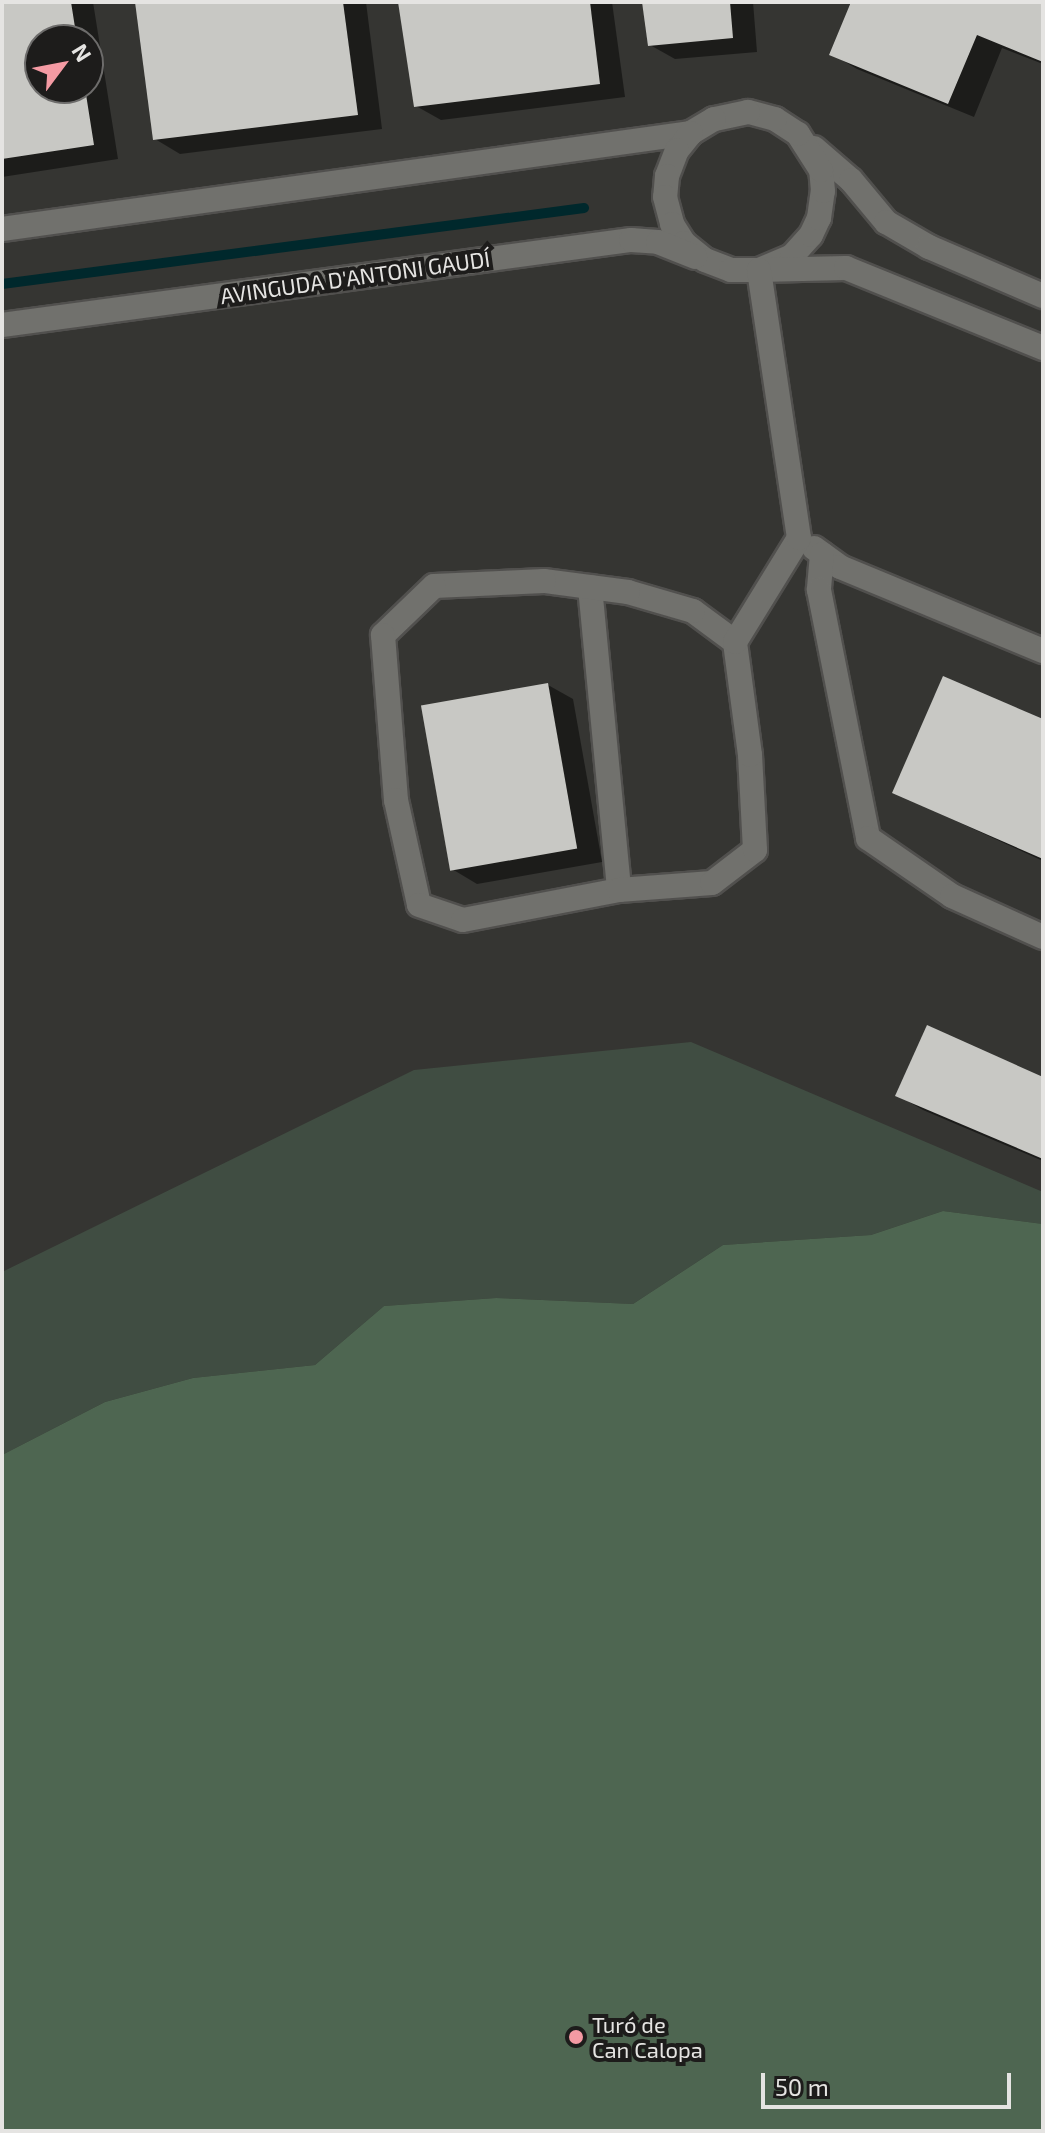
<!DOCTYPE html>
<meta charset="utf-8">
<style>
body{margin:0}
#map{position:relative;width:1045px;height:2133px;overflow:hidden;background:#353532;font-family:"Exo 2",sans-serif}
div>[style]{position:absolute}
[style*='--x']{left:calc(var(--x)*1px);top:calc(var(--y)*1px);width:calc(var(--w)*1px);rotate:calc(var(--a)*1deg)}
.green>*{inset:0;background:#404d42}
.forest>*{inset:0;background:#4e6651}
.shadow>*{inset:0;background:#0007}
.stream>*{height:10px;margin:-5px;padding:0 5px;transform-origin:5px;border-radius:5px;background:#00282c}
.building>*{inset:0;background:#c8c8c4;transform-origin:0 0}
.roads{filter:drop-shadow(2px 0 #51504e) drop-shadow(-2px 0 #51504e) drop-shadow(0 2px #51504e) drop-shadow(0 -2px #51504e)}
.minor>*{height:24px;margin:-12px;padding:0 12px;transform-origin:12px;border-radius:12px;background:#71716d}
.dots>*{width:22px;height:22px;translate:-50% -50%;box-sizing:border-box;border:4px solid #1d1c1b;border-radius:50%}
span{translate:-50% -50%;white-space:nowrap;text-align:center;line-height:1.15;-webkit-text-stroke:8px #1d1c1b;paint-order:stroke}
.street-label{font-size:22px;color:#e5e4e2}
.poi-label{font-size:22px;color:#e5e4e2}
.left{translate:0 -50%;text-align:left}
.frame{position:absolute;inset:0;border:4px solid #e5e4e2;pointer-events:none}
.north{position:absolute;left:24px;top:24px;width:80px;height:80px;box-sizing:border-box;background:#1d1c1b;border:2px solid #6d6c6b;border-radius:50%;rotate:58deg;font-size:22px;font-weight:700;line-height:32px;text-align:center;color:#e5e4e2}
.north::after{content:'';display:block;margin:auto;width:28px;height:36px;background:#f49aa3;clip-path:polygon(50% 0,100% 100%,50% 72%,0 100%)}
.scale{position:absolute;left:761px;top:2073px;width:250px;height:36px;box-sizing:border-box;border:4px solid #e5e4e2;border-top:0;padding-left:10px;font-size:24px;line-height:28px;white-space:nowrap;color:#e5e4e2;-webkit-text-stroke:6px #1d1c1b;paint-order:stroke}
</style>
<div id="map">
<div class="green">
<i style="clip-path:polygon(691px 1042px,1043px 1192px,1043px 1224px,943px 1211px,871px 1235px,723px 1245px,633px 1304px,496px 1298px,384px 1306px,315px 1365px,193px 1378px,105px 1402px,2px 1455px,2px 1272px,414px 1070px)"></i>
</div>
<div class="forest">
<i style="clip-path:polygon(943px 1211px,1043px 1224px,1043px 2131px,2px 2131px,2px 1455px,105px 1402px,193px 1378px,315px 1365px,384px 1306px,496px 1298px,633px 1304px,723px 1245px,871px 1235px)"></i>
</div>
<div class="shadow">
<i style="clip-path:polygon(evenodd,2px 2px,93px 2px,118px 159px,2px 177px,2px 2px,40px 40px,88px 40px,88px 88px,40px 88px,40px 40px)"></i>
<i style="clip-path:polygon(137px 2px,366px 2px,382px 129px,180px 154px,155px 139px)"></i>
<i style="clip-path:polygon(400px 2px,612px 2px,625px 97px,441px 120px,416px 106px)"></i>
<i style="clip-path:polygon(644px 2px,753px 2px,757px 52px,675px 59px,650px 45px)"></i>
<i style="clip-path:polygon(853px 2px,1043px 2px,1043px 64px,1002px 48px,974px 117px,857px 69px,832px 54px)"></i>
<i style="clip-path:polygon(548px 685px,573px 699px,602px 862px,477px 884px,452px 869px)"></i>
<i style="clip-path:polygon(1043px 722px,1043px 861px,895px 793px)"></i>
<i style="clip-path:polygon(1043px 1079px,1043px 1161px,923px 1110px,897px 1095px)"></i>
</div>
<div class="stream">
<i style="--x:2;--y:284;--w:587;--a:-7.44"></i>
</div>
<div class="building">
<i style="clip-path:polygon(2px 2px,71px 2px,77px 40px,40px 40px,40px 88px,85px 88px,94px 145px,2px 159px)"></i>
<i style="clip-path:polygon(135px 2px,343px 2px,358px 115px,153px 140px)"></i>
<i style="clip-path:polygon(398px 2px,590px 2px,600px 84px,414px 107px)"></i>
<i style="clip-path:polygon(642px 2px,730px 2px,733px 38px,648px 46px)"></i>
<i style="clip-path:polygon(851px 2px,1043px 2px,1043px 62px,977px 35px,948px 104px,829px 55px)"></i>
<i style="clip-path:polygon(943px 676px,1043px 719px,1043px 859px,892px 793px)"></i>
<i style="left:548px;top:683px;width:168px;height:129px;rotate:80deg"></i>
<i style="clip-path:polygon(927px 1025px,1043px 1077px,1043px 1159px,895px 1096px)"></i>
</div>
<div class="roads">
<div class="minor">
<i style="--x:814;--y:148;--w:49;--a:40.9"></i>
<i style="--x:851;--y:180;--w:55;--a:50.2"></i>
<i style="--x:886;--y:222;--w:50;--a:30.2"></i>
<i style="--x:929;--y:247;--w:124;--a:23.3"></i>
<i style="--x:2;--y:229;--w:696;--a:-7.93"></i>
<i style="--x:759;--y:270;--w:36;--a:-23"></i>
<i style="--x:792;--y:256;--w:28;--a:-48"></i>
<i style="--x:811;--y:235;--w:19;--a:-65"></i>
<i style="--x:819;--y:218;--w:27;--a:-82"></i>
<i style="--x:823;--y:191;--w:21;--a:-95"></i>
<i style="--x:821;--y:170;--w:43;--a:-122.6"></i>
<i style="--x:798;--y:134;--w:27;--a:-147"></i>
<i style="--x:775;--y:119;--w:28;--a:-165"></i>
<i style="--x:748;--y:112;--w:35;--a:168"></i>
<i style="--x:714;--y:119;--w:27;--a:149"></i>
<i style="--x:691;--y:133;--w:22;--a:129"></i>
<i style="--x:677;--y:150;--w:28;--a:111"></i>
<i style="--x:667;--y:176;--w:21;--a:95"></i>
<i style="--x:665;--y:197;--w:28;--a:75"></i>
<i style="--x:672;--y:224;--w:22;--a:58"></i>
<i style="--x:684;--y:243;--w:27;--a:39"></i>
<i style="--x:705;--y:260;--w:28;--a:21"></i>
<i style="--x:731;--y:270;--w:28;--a:0"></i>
<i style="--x:759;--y:270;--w:87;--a:-1.3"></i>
<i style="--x:846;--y:268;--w:213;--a:22.1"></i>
<i style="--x:2;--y:325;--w:635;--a:-7.7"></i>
<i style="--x:631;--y:240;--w:27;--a:4"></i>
<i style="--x:658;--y:242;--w:40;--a:22"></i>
<i style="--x:814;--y:548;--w:32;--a:36"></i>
<i style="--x:840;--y:567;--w:220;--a:22.5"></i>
<i style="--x:822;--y:554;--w:36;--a:95"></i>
<i style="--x:819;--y:590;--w:253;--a:78.8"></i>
<i style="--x:868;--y:838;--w:102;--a:34.6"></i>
<i style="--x:952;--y:896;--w:100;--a:24.3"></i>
<i style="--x:590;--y:587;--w:304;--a:84.5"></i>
<i style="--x:735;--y:642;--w:52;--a:-143.6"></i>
<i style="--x:693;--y:611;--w:68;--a:-163.7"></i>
<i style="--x:628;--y:592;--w:85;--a:-172.5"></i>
<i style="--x:544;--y:581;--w:110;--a:177.4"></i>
<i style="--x:434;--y:586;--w:71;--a:136.1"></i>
<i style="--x:383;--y:635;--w:166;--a:85.5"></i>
<i style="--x:396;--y:800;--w:107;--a:77.6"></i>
<i style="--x:419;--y:905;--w:46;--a:18.8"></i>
<i style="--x:463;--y:920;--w:159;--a:-10.9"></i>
<i style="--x:619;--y:890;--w:93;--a:-4.3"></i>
<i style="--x:712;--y:883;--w:54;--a:-37.5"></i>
<i style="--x:755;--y:850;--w:95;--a:-93"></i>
<i style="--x:750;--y:755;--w:114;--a:-97.6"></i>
<i style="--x:735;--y:642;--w:122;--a:-58.4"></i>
<i style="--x:799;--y:538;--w:271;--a:-98.5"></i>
</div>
</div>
<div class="dots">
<i style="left:576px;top:2037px;background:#f49aa3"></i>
</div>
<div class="street-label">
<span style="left:355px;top:277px;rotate:-8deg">AVINGUDA D'ANTONI GAUDÍ</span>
</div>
<div class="poi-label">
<span class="left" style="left:592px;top:2037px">Turó de<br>Can Calopa</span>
</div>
<div class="frame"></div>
<div class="north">N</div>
<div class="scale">50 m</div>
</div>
